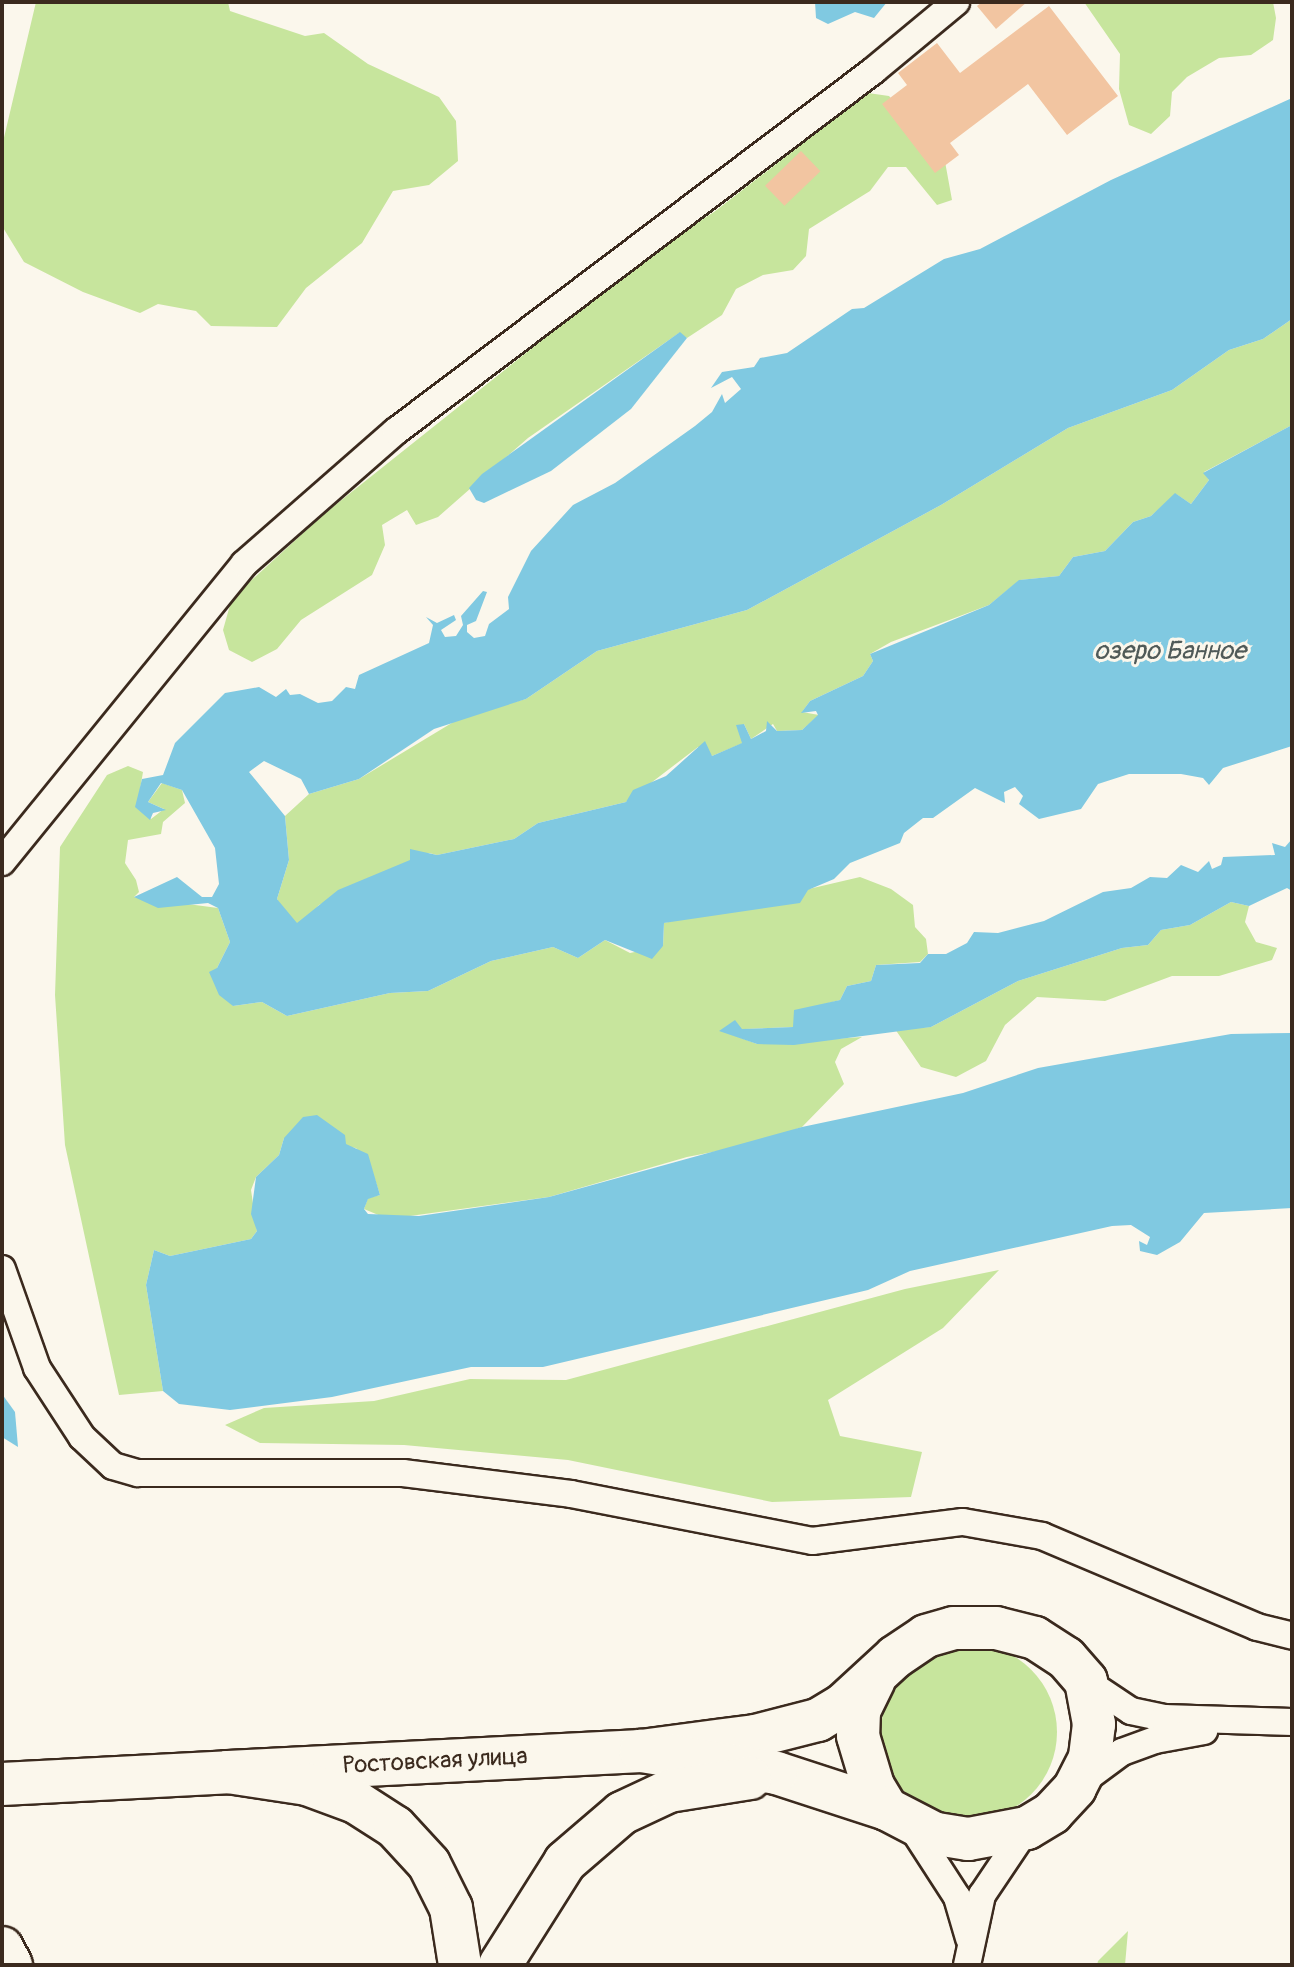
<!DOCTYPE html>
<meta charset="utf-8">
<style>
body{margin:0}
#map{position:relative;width:1294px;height:1967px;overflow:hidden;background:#fbf7ec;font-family:Pangolin,sans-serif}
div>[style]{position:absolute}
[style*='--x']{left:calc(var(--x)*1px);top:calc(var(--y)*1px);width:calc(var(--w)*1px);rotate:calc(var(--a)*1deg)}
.green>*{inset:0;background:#c7e59d}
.round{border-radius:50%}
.water>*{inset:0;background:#80c9e1}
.building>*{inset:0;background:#f2c5a1;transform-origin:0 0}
.roads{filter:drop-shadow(2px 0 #3b2a1e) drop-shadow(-2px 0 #3b2a1e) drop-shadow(0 2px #3b2a1e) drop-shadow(0 -2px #3b2a1e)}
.minor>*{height:26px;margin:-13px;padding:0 13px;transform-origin:13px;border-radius:13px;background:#fbf7ec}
.primary>*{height:42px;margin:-21px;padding:0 21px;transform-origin:21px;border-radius:21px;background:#fbf7ec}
span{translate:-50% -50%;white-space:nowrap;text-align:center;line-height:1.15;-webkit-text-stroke:6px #fbf7ec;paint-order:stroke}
.street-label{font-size:24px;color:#3b2a1e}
.water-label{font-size:26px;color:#505a58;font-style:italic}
.frame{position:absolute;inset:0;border:4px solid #3b2a1e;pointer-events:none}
</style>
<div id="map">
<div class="green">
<i style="clip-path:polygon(36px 2px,228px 2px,230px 11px,305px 36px,324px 33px,368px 64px,439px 97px,456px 121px,458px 161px,429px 185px,393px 191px,362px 243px,306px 288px,277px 327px,211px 326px,196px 311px,158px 304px,140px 313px,83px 292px,24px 262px,2px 226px,2px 146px)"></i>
<i style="clip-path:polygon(1084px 2px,1273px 2px,1276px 18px,1273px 40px,1251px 55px,1219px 58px,1187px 77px,1172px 92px,1170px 116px,1151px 134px,1129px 125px,1119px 89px,1120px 54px)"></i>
<i style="clip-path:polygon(868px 93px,889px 96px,944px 156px,952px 200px,937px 205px,906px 167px,888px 167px,870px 191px,809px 229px,806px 256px,793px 270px,763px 275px,736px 289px,722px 315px,687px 338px,679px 333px,528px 438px,438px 517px,416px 525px,407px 510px,382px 525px,385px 545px,372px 575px,301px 620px,277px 649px,252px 662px,229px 650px,223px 630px,232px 598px,324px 514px,660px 246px,714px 212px)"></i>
<i style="clip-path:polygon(1292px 319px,1292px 425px,1204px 472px,1209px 480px,1191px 504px,1176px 494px,1151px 516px,1133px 522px,1105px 551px,1073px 557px,1059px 576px,1020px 580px,989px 605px,891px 642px,870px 654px,873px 661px,863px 676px,810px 701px,802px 712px,819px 715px,802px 730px,777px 731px,773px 724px,751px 739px,744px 724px,743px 743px,712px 756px,698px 747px,626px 802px,538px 823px,514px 839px,437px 855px,429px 853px,319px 905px,308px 919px,297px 924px,286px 915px,277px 899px,289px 860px,285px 816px,309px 794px,359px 779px,465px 715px,526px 699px,597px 651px,747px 610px,941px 505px,1068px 428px,1172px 390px,1229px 350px,1263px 339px)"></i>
<i style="clip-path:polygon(128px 766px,143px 772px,138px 801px,151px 819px,164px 809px,148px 802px,162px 783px,182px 790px,185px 803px,163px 822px,161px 834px,128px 840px,125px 863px,136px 880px,139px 892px,134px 897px,218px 908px,230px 942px,217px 968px,233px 1006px,262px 1002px,287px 1016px,390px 993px,428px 991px,491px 961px,553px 947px,578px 958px,605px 940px,630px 953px,663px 946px,664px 923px,860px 877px,891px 889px,913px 905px,915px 927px,926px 939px,928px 954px,920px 962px,876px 965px,871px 981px,847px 986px,840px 1000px,821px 1005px,794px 1027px,720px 1030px,757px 1044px,862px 1037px,841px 1049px,835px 1062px,844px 1084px,802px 1127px,754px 1144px,687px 1157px,549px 1197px,388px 1219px,364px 1209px,368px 1198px,380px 1195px,371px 1167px,356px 1148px,284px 1138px,279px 1155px,256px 1177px,251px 1190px,257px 1231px,251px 1239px,170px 1256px,154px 1250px,146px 1285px,163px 1391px,119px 1395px,65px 1145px,55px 995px,60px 847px,107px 775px)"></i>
<i style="clip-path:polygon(1231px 902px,1249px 906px,1245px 922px,1256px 942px,1277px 948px,1272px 960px,1219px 976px,1172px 976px,1105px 1001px,1037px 997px,1005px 1025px,986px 1061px,956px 1077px,921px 1067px,895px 1029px,931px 1027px,1018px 981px,1122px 948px,1148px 945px,1161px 930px,1190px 925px)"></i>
<i style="clip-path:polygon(999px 1270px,943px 1328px,828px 1400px,840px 1436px,922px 1452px,911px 1497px,772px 1502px,568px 1460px,404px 1445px,260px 1443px,225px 1425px,264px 1408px,374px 1401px,470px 1379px,566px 1380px,905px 1289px)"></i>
<i class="round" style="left:881px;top:1644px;width:176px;height:176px"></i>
<i style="clip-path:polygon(1128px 1931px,1125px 1965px,1097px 1965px,1098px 1961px)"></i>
</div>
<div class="water">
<i style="clip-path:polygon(815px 2px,887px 2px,874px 18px,855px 12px,828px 24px,816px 18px)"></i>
<i style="clip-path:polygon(1292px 98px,1292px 319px,1263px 339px,1229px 350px,1172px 390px,1068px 428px,941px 505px,747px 610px,597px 651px,526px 699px,434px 729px,359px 779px,309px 794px,301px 779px,264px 761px,249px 772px,285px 816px,289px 860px,277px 899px,297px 923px,338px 890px,410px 860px,410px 849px,437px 855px,514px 839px,538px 823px,626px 802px,633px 790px,666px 776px,705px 741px,712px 756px,742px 743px,736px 725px,744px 724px,751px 739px,766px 731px,767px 721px,777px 731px,802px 730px,818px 715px,816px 711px,801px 713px,810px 701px,863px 676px,873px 661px,870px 654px,989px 605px,1019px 580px,1059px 576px,1073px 557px,1105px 551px,1133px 522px,1151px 516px,1175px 493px,1191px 504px,1209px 480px,1203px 473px,1292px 425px,1292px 746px,1223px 768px,1209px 785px,1203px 778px,1181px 774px,1129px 774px,1098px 784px,1081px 809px,1039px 819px,1019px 804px,1023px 796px,1015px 787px,1004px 792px,1005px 803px,975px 788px,933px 818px,923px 818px,904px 833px,900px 843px,850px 863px,834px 879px,808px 890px,800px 903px,664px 923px,663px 946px,652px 959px,605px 940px,578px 958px,553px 947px,491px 961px,428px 991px,390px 993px,287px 1016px,262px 1002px,233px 1006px,219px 995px,209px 972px,217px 968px,230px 942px,218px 908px,208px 903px,158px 908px,134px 897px,177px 877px,202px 897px,212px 897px,219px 884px,215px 848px,182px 790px,161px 783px,148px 802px,166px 810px,153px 813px,150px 820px,135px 807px,142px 779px,163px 775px,175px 743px,225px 693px,259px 687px,276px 697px,286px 689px,290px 695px,300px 694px,318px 703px,332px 701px,346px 687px,355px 689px,359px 675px,429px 643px,433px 625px,426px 617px,437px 623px,454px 615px,456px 620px,441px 630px,445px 637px,456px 636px,463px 625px,461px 616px,483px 591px,487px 592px,476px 621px,467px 625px,467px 632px,474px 638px,485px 636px,489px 624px,509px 609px,508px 597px,531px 551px,573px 505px,615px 483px,695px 426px,712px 412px,722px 394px,725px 403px,741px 389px,732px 377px,711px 388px,722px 372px,754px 367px,760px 358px,787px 353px,852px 309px,864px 308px,944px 259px,980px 249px,1111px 180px)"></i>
<i style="clip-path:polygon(680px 332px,687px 338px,631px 409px,551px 471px,484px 503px,476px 500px,469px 488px,482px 474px)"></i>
<i style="clip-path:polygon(1292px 839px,1292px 891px,1287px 888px,1249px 906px,1231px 902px,1190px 925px,1161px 930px,1148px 945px,1122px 948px,1018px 981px,931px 1027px,794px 1045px,757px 1044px,719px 1031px,735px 1020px,742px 1029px,793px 1027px,794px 1010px,840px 1000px,847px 986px,871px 981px,876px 965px,920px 963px,928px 954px,946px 954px,967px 943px,974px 932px,998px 933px,1044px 921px,1103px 892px,1131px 888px,1150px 877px,1167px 878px,1181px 865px,1198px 872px,1209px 861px,1212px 869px,1221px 865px,1223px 857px,1275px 855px,1272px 843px,1285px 847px)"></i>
<i style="clip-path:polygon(1292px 1033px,1292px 1208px,1204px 1213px,1180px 1242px,1157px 1255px,1140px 1251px,1139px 1241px,1147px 1245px,1150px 1237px,1131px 1225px,1112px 1226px,910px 1271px,868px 1290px,543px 1367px,471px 1367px,332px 1397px,230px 1410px,179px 1404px,163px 1391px,146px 1285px,154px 1250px,170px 1256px,251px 1239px,257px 1231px,251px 1214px,256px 1177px,279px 1155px,284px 1138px,303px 1117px,317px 1115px,345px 1135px,346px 1144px,368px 1154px,380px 1195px,368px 1199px,364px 1209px,368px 1214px,419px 1216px,549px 1197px,802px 1127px,963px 1093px,1038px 1068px,1231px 1034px)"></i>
<i style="clip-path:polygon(2px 1394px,15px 1412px,18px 1447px,2px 1437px)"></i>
</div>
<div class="building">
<i style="clip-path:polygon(982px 2px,1027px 2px,996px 29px,977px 6px)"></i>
<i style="clip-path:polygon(1049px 6px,1118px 96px,1067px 135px,1028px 84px,950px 143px,959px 155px,935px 173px,882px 104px,907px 85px,898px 73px,937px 43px,960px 73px)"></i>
<i style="left:801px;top:151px;width:28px;height:50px;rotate:46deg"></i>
</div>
<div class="roads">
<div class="minor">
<i style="--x:2;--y:862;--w:384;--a:-50.9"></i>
<i style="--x:244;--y:564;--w:202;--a:-41.2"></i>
<i style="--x:396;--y:431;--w:598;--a:-37.04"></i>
<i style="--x:873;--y:71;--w:108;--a:-39.7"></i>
<i style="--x:2;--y:1269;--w:105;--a:70.5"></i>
<i style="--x:37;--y:1368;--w:82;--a:56.9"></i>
<i style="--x:82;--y:1437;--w:42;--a:43.1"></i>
<i style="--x:113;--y:1466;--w:26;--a:16"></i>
<i style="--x:138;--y:1473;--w:265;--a:0"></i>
<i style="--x:403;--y:1473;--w:169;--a:7.1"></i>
<i style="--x:571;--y:1494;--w:246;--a:11"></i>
<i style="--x:812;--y:1541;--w:152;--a:-7.2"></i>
<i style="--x:963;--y:1522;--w:80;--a:10"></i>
<i style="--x:1042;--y:1536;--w:233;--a:22.9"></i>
<i style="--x:1257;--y:1627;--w:36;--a:14"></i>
<i style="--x:1086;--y:1681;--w:54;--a:33.7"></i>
<i style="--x:1131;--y:1711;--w:34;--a:12"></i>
<i style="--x:1164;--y:1718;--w:128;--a:1.8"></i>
<i style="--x:1084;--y:1780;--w:47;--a:-36.4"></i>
<i style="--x:1122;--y:1752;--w:35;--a:-20"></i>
<i style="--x:1155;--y:1740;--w:50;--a:-10.4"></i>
<i style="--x:913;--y:1829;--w:81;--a:57.1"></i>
<i style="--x:957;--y:1897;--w:43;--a:73.7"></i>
<i style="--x:967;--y:1965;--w:72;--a:-77.9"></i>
<i style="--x:982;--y:1895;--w:81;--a:-56.1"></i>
</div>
<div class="primary">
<i style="--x:874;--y:1680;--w:34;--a:116"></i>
<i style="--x:859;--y:1711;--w:25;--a:92"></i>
<i style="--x:858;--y:1736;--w:52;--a:73.3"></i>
<i style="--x:873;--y:1786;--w:27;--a:59"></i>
<i style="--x:228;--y:1772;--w:414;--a:-2.9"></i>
<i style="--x:641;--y:1751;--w:115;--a:-7.5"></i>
<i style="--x:755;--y:1736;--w:65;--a:-14.3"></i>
<i style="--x:818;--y:1720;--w:29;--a:-31"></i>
<i style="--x:843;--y:1705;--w:71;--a:-42.7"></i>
<i style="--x:895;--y:1657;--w:37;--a:-34"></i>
<i style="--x:926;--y:1636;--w:29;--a:-16"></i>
<i style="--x:954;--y:1628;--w:42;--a:0"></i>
<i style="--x:996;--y:1628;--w:40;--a:14.4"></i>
<i style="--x:1035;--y:1638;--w:37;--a:33"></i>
<i style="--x:1066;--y:1658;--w:30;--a:49"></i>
<i style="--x:1086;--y:1681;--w:44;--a:79.5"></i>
<i style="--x:1094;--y:1724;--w:34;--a:97"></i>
<i style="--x:1090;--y:1758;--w:34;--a:117"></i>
<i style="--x:1075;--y:1788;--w:34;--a:133"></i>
<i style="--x:1052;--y:1813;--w:29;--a:149"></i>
<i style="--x:1027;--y:1828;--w:60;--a:169.4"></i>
<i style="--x:968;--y:1839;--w:33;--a:-171"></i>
<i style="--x:935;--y:1834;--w:54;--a:-152.5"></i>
<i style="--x:887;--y:1809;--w:117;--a:-162"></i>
<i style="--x:776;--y:1773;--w:137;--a:-170.7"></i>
<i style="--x:2;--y:1784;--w:226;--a:-3"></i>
<i style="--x:228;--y:1772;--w:80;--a:8.6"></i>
<i style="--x:307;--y:1784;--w:52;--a:20.2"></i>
<i style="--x:356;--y:1802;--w:46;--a:32.7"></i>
<i style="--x:395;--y:1827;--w:50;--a:47.4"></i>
<i style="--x:429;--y:1864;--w:49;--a:63.4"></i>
<i style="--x:451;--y:1908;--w:58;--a:81"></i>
<i style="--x:2;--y:1948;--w:19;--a:62"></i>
<i style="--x:500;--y:1965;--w:122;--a:-57.7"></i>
<i style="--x:565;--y:1862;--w:75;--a:-40.7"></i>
<i style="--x:622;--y:1813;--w:52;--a:-25.1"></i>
<i style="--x:669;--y:1791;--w:82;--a:-9.1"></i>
</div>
</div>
<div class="street-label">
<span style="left:435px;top:1761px;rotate:-3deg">Ростовская улица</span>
</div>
<div class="water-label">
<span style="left:1170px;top:652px">озеро Банное</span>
</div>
<div class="frame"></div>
</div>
